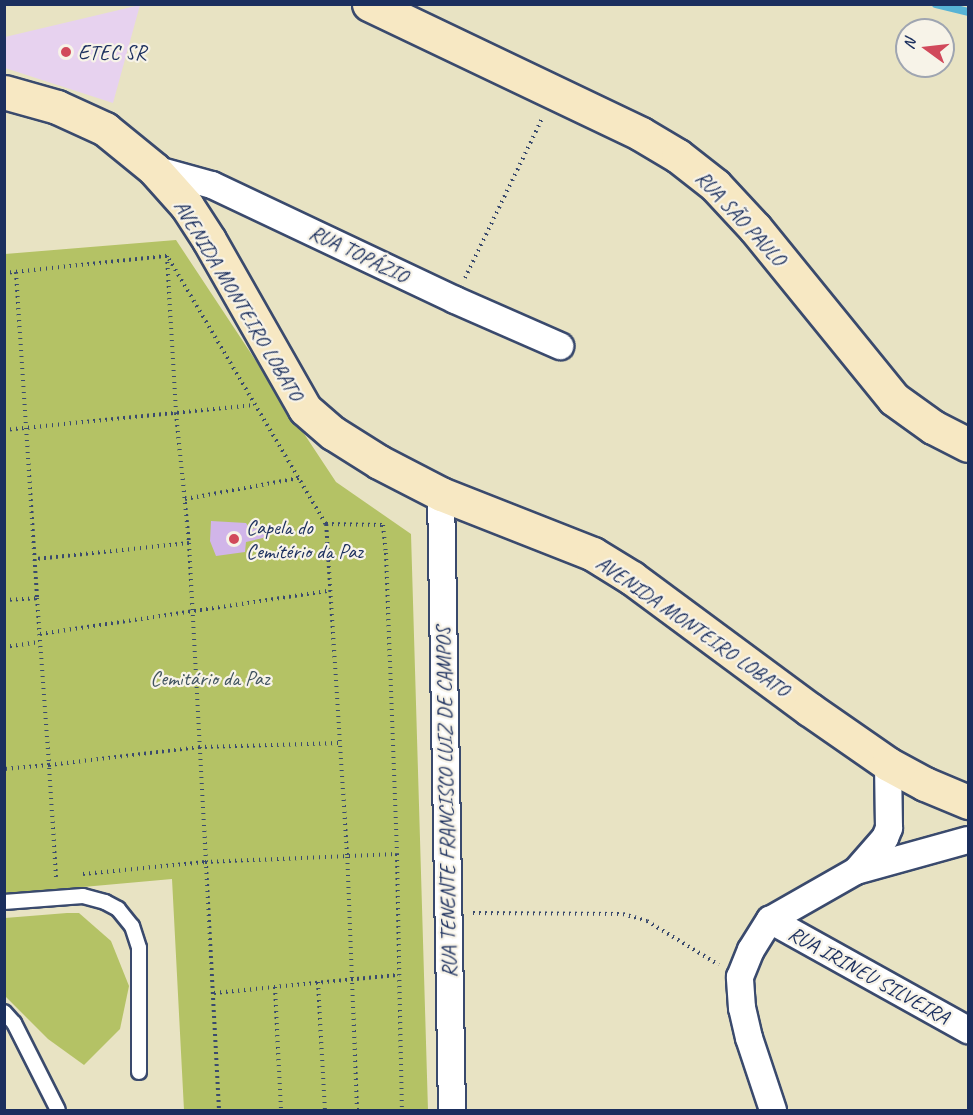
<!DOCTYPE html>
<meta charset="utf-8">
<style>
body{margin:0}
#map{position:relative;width:973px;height:1115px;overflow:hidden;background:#e8e3c3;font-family:Caveat,sans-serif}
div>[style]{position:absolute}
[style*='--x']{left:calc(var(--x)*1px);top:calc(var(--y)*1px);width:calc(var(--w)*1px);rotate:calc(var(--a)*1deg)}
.built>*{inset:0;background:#e7d2ef}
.green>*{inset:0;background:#b4c265}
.stream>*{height:8px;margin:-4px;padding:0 4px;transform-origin:4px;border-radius:4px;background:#57b3d5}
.building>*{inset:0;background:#d1b5e9}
.path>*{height:4px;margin-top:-2px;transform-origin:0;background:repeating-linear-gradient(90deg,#3a4a6d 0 1.5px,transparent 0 6px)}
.roads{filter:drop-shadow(2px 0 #3a4a6d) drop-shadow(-2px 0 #3a4a6d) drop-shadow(0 2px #3a4a6d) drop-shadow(0 -2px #3a4a6d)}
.lane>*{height:14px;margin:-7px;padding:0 7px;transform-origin:7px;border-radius:7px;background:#fff}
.street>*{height:26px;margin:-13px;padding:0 13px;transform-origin:13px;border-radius:13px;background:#fff}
.secondary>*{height:33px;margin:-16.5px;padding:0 16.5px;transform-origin:16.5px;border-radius:16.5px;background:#f7e8c3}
.dots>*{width:16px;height:16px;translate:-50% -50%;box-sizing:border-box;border:3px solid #f7f3e8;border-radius:50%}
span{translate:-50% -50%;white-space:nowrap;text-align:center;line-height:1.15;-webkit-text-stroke:4.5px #f7f3e8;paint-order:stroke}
.poi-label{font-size:21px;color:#1b2f5e}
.left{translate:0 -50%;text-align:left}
.street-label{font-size:21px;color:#1b2f5e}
.park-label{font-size:21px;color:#415460}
.frame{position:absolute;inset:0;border:6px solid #1b2f5e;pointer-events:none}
.north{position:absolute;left:895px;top:18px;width:60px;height:60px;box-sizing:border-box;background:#f7f3e8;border:2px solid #9fa5b1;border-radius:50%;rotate:285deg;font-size:16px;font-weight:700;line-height:24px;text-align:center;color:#1b2f5e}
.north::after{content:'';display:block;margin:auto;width:21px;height:27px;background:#d1495b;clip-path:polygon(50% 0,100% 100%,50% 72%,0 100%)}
</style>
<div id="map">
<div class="built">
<i style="clip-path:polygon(140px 5px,113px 103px,5px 68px,5px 37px)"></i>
</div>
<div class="green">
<i style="clip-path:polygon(176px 240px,336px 482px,411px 534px,428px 1110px,184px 1110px,172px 879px,5px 894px,5px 254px)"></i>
<i style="clip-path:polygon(67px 913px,79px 913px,111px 941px,129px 986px,120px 1029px,84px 1065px,48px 1039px,5px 996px,5px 918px)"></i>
</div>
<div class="stream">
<i style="--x:936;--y:4;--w:33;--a:14"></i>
</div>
<div class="building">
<i style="clip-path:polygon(211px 521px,246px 523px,250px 529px,263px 527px,266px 534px,263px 538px,246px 542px,245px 552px,216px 556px,210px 541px)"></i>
</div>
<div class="path">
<i style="--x:169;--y:259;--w:308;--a:59.4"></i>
<i style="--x:16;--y:272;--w:327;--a:86.3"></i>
<i style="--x:4;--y:273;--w:164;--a:-6"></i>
<i style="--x:167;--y:256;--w:157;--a:86.7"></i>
<i style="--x:176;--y:413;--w:131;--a:84.3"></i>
<i style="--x:189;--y:543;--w:154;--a:174"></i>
<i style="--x:465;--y:278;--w:179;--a:-64.2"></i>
<i style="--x:4;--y:430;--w:251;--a:-5.7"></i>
<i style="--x:185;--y:499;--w:116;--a:-10.4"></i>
<i style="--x:189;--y:543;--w:568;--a:86.97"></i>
<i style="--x:4;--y:600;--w:33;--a:-3"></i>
<i style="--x:37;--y:598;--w:167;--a:85.9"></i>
<i style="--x:49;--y:765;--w:45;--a:174.9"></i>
<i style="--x:40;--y:634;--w:292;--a:-8.5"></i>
<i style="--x:4;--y:647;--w:36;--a:-8"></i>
<i style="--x:83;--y:874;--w:123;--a:-5.6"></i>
<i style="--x:205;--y:862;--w:192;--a:-2.4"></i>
<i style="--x:56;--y:877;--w:112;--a:-93.6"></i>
<i style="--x:49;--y:765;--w:151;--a:-6.8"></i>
<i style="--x:199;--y:747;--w:140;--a:-1.6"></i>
<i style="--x:473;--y:913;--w:150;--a:0.4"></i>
<i style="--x:623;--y:914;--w:25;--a:16"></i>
<i style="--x:647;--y:921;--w:84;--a:31.4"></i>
<i style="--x:318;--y:982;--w:128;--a:86.9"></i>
<i style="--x:275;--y:987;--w:123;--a:87.2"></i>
<i style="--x:214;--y:993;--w:186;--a:-5.6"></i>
<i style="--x:357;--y:1110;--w:255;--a:-92.2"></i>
<i style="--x:347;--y:855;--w:332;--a:-93.6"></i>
<i style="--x:326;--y:524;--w:57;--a:1"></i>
<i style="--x:383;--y:525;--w:28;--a:84"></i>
<i style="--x:386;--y:553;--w:301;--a:87.9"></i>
<i style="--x:397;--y:854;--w:256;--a:88.9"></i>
</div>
<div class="roads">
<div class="lane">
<i style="--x:4;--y:902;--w:79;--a:-4.3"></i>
<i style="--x:83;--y:896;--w:23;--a:15"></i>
<i style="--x:105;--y:902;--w:15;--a:28"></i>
<i style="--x:118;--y:909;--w:22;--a:51"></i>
<i style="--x:132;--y:926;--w:23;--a:72"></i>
<i style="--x:139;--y:948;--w:124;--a:90"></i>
<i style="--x:4;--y:1012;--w:15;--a:48"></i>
<i style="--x:14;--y:1023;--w:97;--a:63.2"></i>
</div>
<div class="street">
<i style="--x:154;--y:169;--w:60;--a:15.4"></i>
<i style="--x:212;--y:185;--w:269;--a:25.3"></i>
<i style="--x:455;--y:300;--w:115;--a:23.7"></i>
<i style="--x:441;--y:494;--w:616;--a:88.98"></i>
<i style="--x:856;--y:871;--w:44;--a:-48.7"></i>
<i style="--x:885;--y:838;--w:11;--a:-68"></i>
<i style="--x:889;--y:828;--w:64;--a:-90.9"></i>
<i style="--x:770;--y:920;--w:227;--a:29.1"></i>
<i style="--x:773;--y:1110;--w:76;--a:-108.4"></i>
<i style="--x:749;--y:1038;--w:31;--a:-103"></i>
<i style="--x:742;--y:1008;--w:31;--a:-94"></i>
<i style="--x:740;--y:977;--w:29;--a:-68"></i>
<i style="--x:751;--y:950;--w:36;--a:-58"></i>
<i style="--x:770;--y:920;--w:99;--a:-29.7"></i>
<i style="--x:856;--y:871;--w:116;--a:-15.5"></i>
</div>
<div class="secondary">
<i style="--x:369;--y:4;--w:301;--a:25.5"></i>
<i style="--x:641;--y:134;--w:43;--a:30.7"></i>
<i style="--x:678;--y:156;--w:47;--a:38.1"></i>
<i style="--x:715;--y:185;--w:59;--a:47.1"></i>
<i style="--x:755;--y:228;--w:220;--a:50.9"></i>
<i style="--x:894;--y:399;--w:48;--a:35.7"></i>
<i style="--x:933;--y:427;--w:39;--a:27"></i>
<i style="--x:4;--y:92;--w:55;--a:15.8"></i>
<i style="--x:57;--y:107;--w:53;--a:24.6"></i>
<i style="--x:105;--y:129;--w:63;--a:39.2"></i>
<i style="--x:154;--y:169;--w:50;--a:48.3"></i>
<i style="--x:187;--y:206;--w:40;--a:57.1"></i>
<i style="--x:209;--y:240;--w:194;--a:60.4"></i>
<i style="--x:305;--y:409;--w:37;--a:41"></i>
<i style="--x:333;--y:433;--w:54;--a:32.2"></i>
<i style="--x:379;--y:462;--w:70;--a:27.3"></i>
<i style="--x:441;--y:494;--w:163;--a:21.5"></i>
<i style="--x:593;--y:554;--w:46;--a:31.6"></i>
<i style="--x:632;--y:578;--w:220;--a:36.5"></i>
<i style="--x:809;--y:709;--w:96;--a:34.8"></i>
<i style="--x:888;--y:764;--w:42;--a:28.4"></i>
<i style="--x:925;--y:784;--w:47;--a:22.7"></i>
</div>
</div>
<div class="dots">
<i style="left:66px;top:52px;background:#d1495b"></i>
<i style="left:234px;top:539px;background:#d1495b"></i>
</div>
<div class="poi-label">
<span class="left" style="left:78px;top:52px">ETEC SR</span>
<span class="left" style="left:246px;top:539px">Capela do<br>Cemítério da Paz</span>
</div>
<div class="street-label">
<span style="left:741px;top:218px;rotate:47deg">RUA SÃO PAULO</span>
<span style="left:359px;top:254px;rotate:26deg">RUA TOPÁZIO</span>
<span style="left:239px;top:300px;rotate:59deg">AVENIDA MONTEIRO LOBATO</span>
<span style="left:693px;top:626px;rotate:35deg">AVENIDA MONTEIRO LOBATO</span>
<span style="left:446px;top:802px;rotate:-91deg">RUA TENENTE FRANCISCO LUIZ DE CAMPOS</span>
<span style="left:869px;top:975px;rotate:29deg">RUA IRINEU SILVEIRA</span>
</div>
<div class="park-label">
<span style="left:210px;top:678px">Cemitário da Paz</span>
</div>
<div class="frame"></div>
<div class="north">N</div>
</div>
